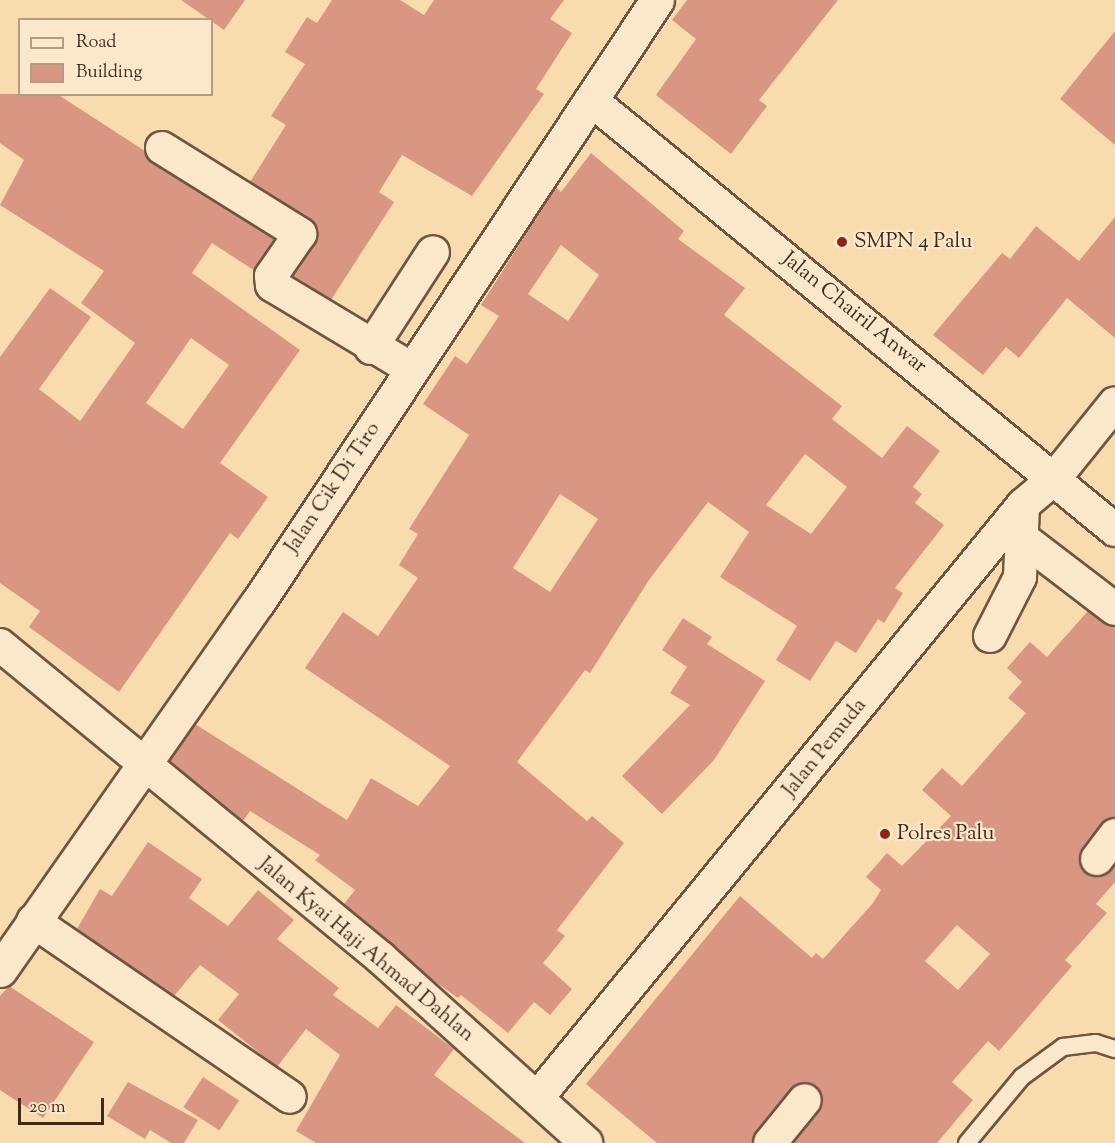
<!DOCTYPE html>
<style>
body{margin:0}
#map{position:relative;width:1115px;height:1143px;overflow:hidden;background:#f9dcae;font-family:"Sorts Mill Goudy",serif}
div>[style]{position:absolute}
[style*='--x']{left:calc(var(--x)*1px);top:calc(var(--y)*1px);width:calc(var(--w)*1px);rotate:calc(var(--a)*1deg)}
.building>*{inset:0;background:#d99783;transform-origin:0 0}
.roads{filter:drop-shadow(2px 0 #705642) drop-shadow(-2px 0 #705642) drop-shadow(0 2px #705642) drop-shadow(0 -2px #705642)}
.service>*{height:16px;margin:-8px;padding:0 8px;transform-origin:8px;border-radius:8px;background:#fbe8ca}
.minor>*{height:32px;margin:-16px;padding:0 16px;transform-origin:16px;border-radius:16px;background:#fbe8ca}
.tertiary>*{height:33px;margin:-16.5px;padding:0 16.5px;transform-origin:16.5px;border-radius:16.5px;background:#fbe8ca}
.dots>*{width:16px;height:16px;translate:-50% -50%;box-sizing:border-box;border:3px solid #fbe8ca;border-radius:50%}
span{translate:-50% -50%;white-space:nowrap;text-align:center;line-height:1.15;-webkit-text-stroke:4.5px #fbe8ca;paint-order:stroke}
.poi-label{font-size:21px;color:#42291e}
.left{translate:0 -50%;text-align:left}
.street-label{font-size:21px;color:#42291e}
.legend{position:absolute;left:18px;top:18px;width:195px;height:78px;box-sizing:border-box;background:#fbe8ca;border:2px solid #b19c85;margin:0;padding:8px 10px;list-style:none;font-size:18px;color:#42291e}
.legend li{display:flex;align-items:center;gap:12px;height:30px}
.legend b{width:30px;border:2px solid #b19c85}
.scale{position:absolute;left:18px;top:1098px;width:86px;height:27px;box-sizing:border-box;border:3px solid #42291e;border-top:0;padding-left:8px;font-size:18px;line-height:21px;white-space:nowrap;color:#42291e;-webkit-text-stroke:4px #fbe8ca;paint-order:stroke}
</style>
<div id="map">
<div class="building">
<i style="clip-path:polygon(181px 0,245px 0,224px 30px)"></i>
<i style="clip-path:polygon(332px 0,400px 0,424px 15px,434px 0,564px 0,550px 19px,572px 33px,536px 89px,544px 94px,472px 196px,402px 155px,379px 192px,394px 202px,331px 300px,293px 276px,315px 244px,316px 225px,250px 182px,286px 125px,271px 116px,305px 64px,285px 52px,307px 17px,317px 23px)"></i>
<i style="clip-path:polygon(687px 0,838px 0,759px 100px,767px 106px,731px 154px,656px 95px,696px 39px,672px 20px)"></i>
<i style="clip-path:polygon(1115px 31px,1115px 145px,1060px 99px)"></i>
<i style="clip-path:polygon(evenodd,0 94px,57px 94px,145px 151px,152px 163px,274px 239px,255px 271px,212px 243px,192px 273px,300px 350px,220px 463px,268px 497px,238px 539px,230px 533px,119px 692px,29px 627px,40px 611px,0 583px,0 357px,50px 288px,91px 317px,39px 389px,80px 421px,135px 343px,81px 303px,104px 271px,0 205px,24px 160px,0 143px,0 94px,191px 338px,229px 365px,183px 429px,146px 403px,191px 338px)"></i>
<i style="clip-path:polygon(evenodd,591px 153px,684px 231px,678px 239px,745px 288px,724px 315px,842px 406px,832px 419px,882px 458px,907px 426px,940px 451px,913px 487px,922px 494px,915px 503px,944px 525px,895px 588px,903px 593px,884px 623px,878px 619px,856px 653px,836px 641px,810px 681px,776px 660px,797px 626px,720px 577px,749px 532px,708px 502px,649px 580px,590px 673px,585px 670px,517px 762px,587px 821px,592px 816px,624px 843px,557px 930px,565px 936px,543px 963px,572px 989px,550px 1015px,534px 1002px,508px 1033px,461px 995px,458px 998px,431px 979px,344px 904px,355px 890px,315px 860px,320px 855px,250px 811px,243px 821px,169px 761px,195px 724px,347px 820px,371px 778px,418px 806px,450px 766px,305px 668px,343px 612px,378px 636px,418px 578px,399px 565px,418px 534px,409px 529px,469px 435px,423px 404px,455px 356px,467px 364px,499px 316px,481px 305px,552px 193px,556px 187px,561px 192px,591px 153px,561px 245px,599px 275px,568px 321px,528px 294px,561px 245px,591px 153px,805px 454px,847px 487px,811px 534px,766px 505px,805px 454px,591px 153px,560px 494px,598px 519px,550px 592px,513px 568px,560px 494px)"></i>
<i style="clip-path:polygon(1115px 217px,1115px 338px,1067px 298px,1019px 358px,1006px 347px,983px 375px,933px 335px,1002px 253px,1010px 259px,1036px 226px,1079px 261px)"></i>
<i style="clip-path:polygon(evenodd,1088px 611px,1115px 627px,1115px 817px,1101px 824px,1079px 857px,1086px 873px,1094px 877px,1105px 875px,1115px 865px,1115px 882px,1096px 904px,1107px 913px,1065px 960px,1072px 966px,999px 1051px,988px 1041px,952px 1082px,973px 1100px,937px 1143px,793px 1143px,823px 1103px,817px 1086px,807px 1082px,791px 1089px,756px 1132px,752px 1143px,657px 1143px,586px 1084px,740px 896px,812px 958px,816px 953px,823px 959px,873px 903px,881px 890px,866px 877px,887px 853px,902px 866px,951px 816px,922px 790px,942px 768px,962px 786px,1026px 713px,1008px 698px,1022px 682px,1007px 668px,1030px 642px,1047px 657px,1088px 611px,957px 925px,990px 954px,958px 990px,925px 961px,957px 925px)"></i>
<i style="clip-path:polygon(683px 618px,712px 637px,707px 644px,765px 681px,714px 760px,662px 814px,622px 776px,690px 705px,670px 693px,687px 667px,662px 650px)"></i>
<i style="clip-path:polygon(148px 842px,202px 879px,189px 898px,228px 926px,258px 890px,294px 920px,277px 939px,339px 988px,333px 995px,378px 1028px,396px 1005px,454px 1049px,434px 1075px,525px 1143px,316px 1143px,296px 1131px,340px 1055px,306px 1029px,277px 1067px,218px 1020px,239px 994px,200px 965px,174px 996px,77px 929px,100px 889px,112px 896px)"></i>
<i style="clip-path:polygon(9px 986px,94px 1042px,43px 1118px,0 1090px,0 996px)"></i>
<i style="left:203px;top:1077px;width:43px;height:36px;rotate:33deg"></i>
<i style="clip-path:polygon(128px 1082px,198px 1120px,184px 1143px,171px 1143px,150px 1130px,145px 1139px,107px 1116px)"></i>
</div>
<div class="roads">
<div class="service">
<i style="--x:967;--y:1143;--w:86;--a:-50.2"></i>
<i style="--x:1022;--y:1077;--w:51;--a:-36.2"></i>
<i style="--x:1063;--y:1047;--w:33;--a:-7"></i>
<i style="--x:1096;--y:1043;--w:20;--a:18"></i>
</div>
<div class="minor">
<i style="--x:591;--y:100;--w:678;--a:39.37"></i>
<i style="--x:162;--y:148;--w:163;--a:31.9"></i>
<i style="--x:300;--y:234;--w:51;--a:124.6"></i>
<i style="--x:271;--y:276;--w:9;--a:84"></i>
<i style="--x:272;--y:285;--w:163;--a:31"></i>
<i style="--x:371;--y:348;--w:114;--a:-57.1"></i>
<i style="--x:1022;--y:538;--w:117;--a:37.4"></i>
<i style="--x:990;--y:636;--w:66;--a:-63"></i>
<i style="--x:1020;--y:577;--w:72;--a:-87.6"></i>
<i style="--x:0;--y:645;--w:494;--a:39.4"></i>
<i style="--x:382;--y:959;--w:275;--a:42"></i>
<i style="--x:1097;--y:859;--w:30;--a:-53"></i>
<i style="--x:33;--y:921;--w:311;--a:34.4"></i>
<i style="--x:538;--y:1097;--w:765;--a:-50.67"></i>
<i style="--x:1023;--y:505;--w:40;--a:-40"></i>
<i style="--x:1054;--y:479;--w:97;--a:-51.2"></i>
<i style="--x:770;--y:1143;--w:55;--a:-50.9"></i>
</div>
<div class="tertiary">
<i style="--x:0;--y:970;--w:449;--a:-55"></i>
<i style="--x:258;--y:602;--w:722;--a:-56.46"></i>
</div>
</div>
<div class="dots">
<i style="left:842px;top:242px;background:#8f2418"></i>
<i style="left:885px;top:834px;background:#8f2418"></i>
</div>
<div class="poi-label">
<span class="left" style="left:854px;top:242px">SMPN 4 Palu</span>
<span class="left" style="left:897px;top:834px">Polres Palu</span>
</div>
<div class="street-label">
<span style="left:854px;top:313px;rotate:39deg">Jalan Chairil Anwar</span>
<span style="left:333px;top:488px;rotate:-56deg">Jalan Cik Di Tiro</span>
<span style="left:825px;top:748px;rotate:-51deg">Jalan Pemuda</span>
<span style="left:366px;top:950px;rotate:40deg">Jalan Kyai Haji Ahmad Dahlan</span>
</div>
<ul class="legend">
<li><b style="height:8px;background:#fbe8ca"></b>Road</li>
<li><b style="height:16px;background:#d99783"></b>Building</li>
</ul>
<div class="scale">20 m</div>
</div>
